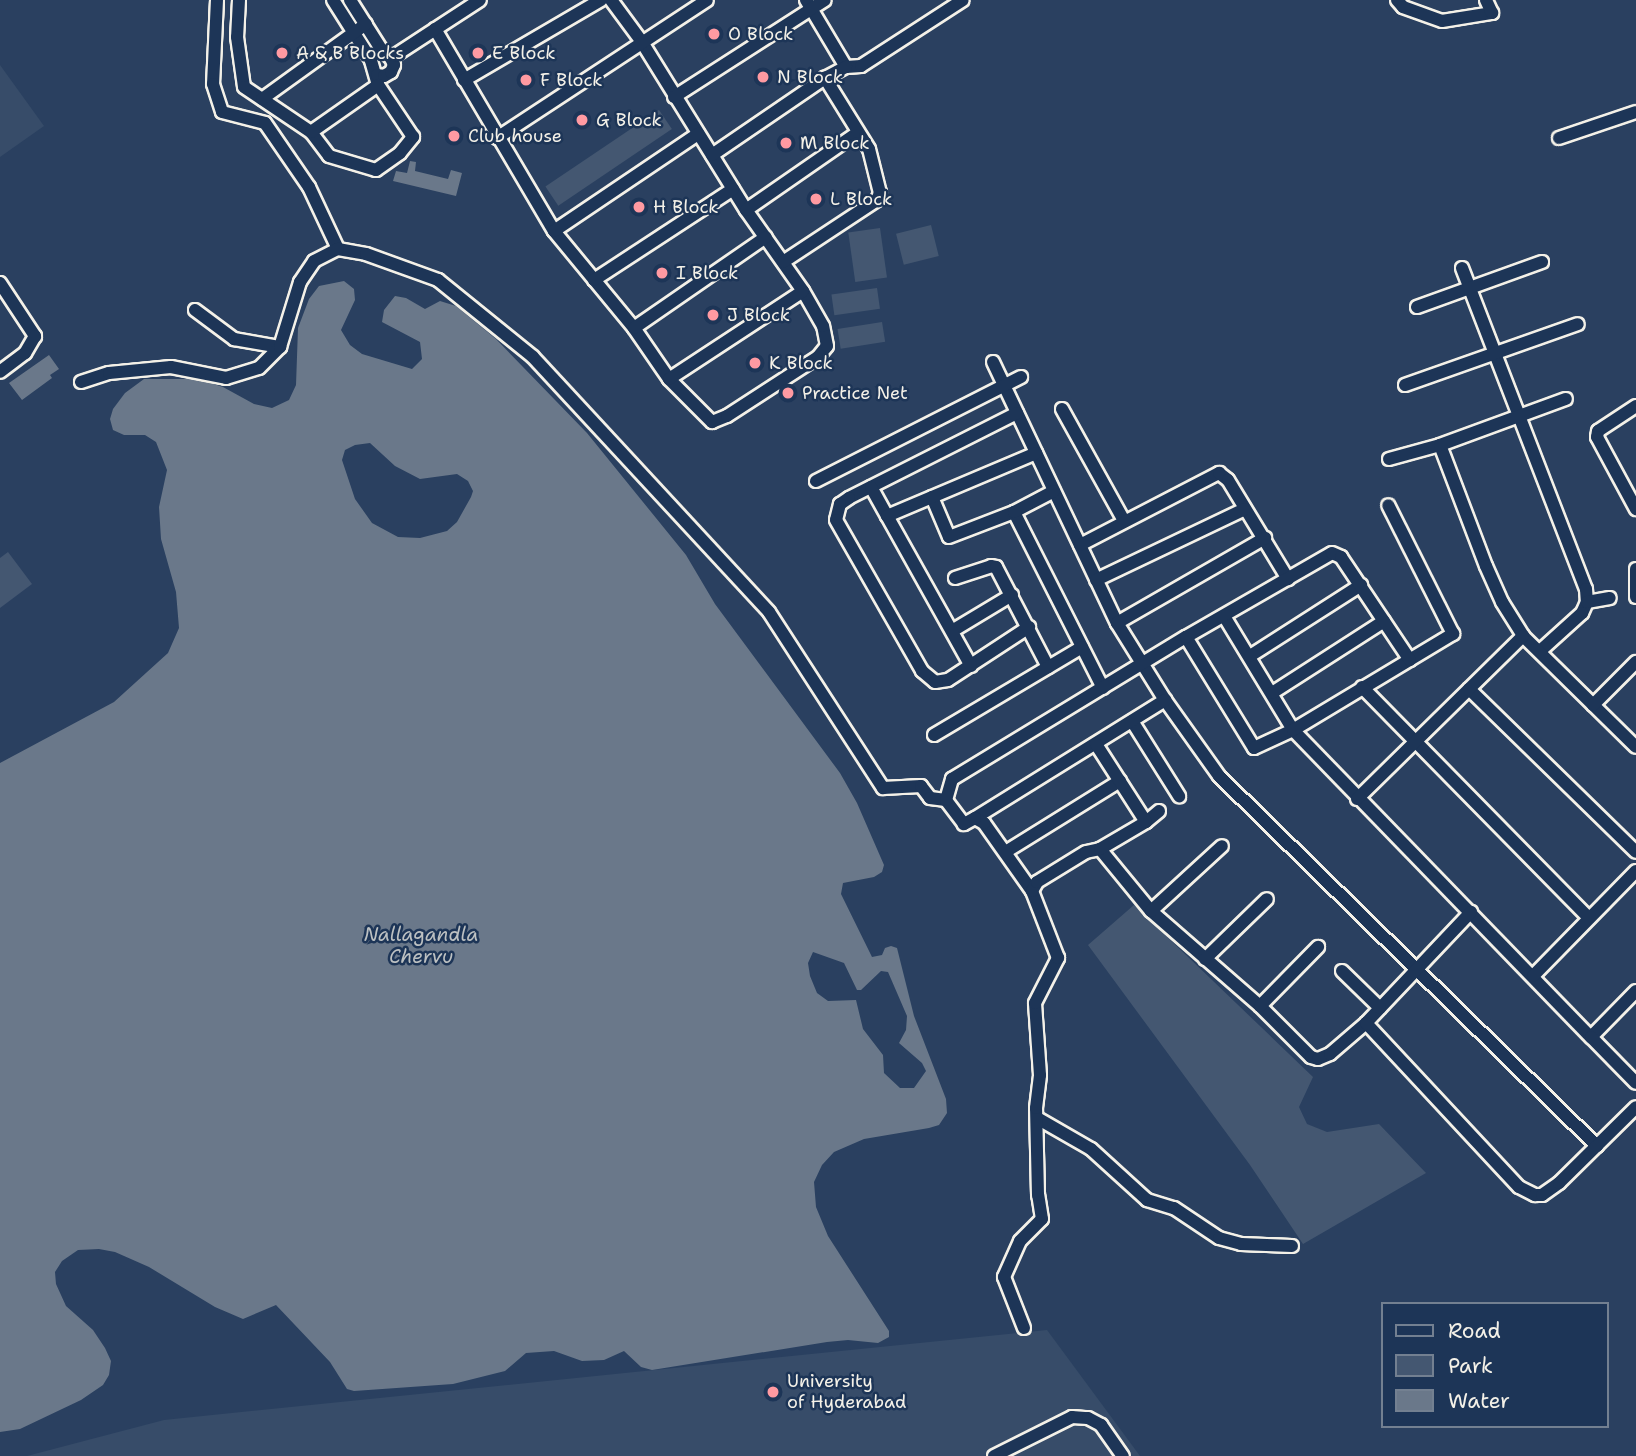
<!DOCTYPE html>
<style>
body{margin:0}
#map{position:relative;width:1636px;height:1456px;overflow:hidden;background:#2a4060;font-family:"Shantell Sans",sans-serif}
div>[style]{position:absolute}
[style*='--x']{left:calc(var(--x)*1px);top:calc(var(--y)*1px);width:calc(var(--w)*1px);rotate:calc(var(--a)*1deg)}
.built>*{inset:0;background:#374c69}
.green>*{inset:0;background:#445771;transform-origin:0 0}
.water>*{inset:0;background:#6a788a}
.roads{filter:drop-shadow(2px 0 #f4f1e8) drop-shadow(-2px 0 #f4f1e8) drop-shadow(0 2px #f4f1e8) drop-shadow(0 -2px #f4f1e8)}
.minor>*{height:12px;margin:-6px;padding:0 6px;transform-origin:6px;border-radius:6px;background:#1d3557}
.dots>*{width:19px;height:19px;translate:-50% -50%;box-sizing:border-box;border:4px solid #1d3557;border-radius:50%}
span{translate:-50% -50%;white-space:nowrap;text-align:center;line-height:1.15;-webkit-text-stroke:5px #1d3557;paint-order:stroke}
.poi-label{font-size:18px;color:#f4f1e8}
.left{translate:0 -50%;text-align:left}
.water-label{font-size:19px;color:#bdc1c2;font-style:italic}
.legend{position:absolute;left:1381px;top:1302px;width:228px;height:126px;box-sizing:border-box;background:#1d3557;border:2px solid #738091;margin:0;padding:9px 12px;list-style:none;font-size:21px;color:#f4f1e8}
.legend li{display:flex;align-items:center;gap:14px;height:35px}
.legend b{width:35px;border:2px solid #738091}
</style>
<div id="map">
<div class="built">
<i style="clip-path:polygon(0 65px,44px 126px,0 157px)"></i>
<i style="clip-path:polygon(1047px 1330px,1140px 1456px,27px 1456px,164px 1420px)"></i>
</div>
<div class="green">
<i style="left:659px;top:110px;width:23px;height:137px;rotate:56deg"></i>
<i style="left:931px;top:225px;width:32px;height:36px;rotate:76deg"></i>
<i style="left:880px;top:228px;width:50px;height:32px;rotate:82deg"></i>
<i style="left:877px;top:288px;width:21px;height:46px;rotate:82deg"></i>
<i style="left:882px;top:322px;width:20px;height:45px;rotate:81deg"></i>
<i style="clip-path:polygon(8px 552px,32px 584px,0 608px,0 558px)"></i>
<i style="clip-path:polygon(1134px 905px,1313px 1077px,1299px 1107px,1307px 1124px,1327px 1132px,1379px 1124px,1426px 1173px,1303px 1244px,1250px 1165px,1088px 945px)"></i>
</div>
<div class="water">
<i style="clip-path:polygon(410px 161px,416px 162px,415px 171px,448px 179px,451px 170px,462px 173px,456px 196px,393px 181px,396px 171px,407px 173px)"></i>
<i style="clip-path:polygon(evenodd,344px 281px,354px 289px,355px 300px,341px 330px,350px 345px,362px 354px,412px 369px,422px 359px,420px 342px,382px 322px,384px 310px,395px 296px,406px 298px,425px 309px,440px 301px,456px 306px,496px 339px,587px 433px,686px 555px,715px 604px,840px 773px,857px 803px,884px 865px,882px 872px,874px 877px,843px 883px,841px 894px,872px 957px,882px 955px,885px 948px,891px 946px,897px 948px,914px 1016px,946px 1099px,947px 1113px,939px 1125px,929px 1128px,864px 1139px,834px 1152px,822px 1165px,814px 1182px,816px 1207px,828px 1236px,889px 1331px,889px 1337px,878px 1343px,848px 1340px,827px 1342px,652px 1370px,641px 1367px,624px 1351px,604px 1360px,582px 1361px,554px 1351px,526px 1353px,505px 1371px,453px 1384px,354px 1391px,347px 1389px,330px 1362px,276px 1305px,243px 1319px,215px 1307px,149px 1267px,115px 1252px,99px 1249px,78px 1250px,62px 1261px,55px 1272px,56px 1284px,66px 1306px,93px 1330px,105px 1348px,111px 1361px,109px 1375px,103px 1385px,81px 1400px,20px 1429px,0 1432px,0 763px,114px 702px,168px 653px,179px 628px,176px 592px,161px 539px,159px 507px,167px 470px,156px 442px,145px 435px,124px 435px,113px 430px,110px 419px,113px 409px,125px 393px,144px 379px,198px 379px,223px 387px,254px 404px,272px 408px,289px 400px,296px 385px,298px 328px,309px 299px,319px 286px,344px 281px,370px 443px,395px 466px,420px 479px,457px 474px,468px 481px,473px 491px,471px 497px,457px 522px,447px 531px,420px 538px,398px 537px,372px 523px,355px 499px,342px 460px,345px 450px,355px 445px,370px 443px,344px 281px,813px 952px,844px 963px,857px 990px,861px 990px,881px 971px,888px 972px,907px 1016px,906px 1030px,899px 1043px,922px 1063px,926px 1071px,914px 1088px,900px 1088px,884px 1073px,883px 1055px,863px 1029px,856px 1000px,828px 1001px,817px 993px,810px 976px,808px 963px,813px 952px)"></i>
<i style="clip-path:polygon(49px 355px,59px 369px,50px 375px,52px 378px,22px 400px,9px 383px)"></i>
</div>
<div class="roads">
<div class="minor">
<i style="--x:217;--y:0;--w:84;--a:92.7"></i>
<i style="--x:213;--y:84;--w:29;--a:72"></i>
<i style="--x:222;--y:112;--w:44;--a:14.3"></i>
<i style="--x:265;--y:123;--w:78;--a:55.5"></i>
<i style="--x:309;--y:187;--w:68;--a:64.9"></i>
<i style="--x:338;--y:249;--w:28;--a:10"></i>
<i style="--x:366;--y:254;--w:77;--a:19.9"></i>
<i style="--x:438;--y:280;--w:122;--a:39"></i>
<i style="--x:533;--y:357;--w:347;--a:47.2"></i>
<i style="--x:769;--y:612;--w:210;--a:57.1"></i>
<i style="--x:883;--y:788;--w:38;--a:-3"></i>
<i style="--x:921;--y:786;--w:15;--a:53"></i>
<i style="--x:930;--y:798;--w:16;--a:7"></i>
<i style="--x:239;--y:0;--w:37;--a:93"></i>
<i style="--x:237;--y:37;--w:50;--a:82"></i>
<i style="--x:244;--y:87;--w:81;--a:33.9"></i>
<i style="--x:311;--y:132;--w:30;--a:53"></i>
<i style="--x:329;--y:156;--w:49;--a:16.6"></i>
<i style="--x:376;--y:170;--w:29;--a:-35"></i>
<i style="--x:400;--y:153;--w:21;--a:-51"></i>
<i style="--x:413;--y:137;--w:63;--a:-123.9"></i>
<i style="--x:378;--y:85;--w:26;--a:-106"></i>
<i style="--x:371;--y:60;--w:71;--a:-122.3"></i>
<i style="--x:350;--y:0;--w:58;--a:57.7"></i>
<i style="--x:381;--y:49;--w:13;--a:42"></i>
<i style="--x:806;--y:0;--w:78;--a:59.2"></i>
<i style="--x:846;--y:67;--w:15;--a:-4"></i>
<i style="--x:861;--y:66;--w:121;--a:-32.9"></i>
<i style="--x:1397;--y:0;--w:9;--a:49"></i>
<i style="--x:1403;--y:7;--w:41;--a:19.7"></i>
<i style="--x:1442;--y:21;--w:51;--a:-9.1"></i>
<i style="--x:1492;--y:13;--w:14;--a:-115"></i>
<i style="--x:435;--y:29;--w:234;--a:59.5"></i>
<i style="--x:554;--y:231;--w:126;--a:50.5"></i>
<i style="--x:634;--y:328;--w:62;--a:55.5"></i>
<i style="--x:669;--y:379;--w:61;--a:45"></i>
<i style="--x:712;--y:422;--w:16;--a:-22"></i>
<i style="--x:727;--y:416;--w:108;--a:-33"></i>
<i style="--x:818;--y:357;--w:14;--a:-51"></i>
<i style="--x:827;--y:346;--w:20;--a:-101"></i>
<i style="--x:823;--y:326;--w:40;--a:-119.7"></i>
<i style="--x:803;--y:291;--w:99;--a:-125.1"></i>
<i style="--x:746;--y:210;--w:198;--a:-121.8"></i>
<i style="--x:642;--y:42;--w:52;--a:-126.4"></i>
<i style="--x:391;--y:58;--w:106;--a:-33.1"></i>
<i style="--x:377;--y:75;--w:7;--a:8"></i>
<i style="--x:384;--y:76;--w:8;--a:-30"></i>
<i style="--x:391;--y:72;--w:8;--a:-67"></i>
<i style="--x:394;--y:65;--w:8;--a:-113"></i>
<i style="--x:464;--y:80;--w:159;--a:-30.3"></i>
<i style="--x:674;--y:97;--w:179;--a:-32.7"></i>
<i style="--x:262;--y:99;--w:128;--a:-35.8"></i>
<i style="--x:311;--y:132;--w:82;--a:-35"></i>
<i style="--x:497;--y:138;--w:251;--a:-33.3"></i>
<i style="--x:1559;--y:138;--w:81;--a:-18.7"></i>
<i style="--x:712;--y:155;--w:137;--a:-34.3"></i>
<i style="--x:825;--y:78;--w:24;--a:-28"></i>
<i style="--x:746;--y:210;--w:135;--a:-34.7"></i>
<i style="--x:554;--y:231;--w:174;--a:-34"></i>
<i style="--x:783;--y:262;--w:113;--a:-33.4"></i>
<i style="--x:877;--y:200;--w:8;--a:-67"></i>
<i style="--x:880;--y:193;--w:45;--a:-104"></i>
<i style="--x:869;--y:149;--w:84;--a:-121.8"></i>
<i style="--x:1462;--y:268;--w:344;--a:68.9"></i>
<i style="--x:1586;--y:589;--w:13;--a:86"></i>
<i style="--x:1587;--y:602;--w:12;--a:114"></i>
<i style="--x:1582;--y:613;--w:57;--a:137.9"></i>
<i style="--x:594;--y:280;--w:166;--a:-33.2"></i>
<i style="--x:0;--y:283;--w:64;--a:56.6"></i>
<i style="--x:35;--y:336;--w:20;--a:120"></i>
<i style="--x:25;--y:353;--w:31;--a:143"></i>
<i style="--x:1417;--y:307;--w:133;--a:-19.8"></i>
<i style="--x:195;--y:310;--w:49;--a:36.6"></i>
<i style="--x:234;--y:339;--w:47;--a:9.9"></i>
<i style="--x:634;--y:328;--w:160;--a:-34.6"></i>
<i style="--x:993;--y:362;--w:289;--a:64.6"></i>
<i style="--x:1117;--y:623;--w:91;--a:58.1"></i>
<i style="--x:1165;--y:700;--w:93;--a:54.6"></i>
<i style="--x:1219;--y:776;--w:529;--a:44.39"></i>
<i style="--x:669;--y:379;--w:160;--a:-33.3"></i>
<i style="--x:81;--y:382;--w:29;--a:-18"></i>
<i style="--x:109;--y:373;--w:62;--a:-5.5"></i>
<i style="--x:171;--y:367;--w:56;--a:11.3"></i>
<i style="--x:226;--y:378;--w:34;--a:-17"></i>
<i style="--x:259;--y:368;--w:30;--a:-45"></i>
<i style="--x:280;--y:347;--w:68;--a:-72.9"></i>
<i style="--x:300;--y:282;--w:25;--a:-56"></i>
<i style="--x:314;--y:261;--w:27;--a:-27"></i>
<i style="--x:1405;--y:385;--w:183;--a:-19.4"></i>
<i style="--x:1636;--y:406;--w:45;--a:146.7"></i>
<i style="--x:1598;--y:431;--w:6;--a:99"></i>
<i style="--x:1597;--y:437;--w:82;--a:61.6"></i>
<i style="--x:1062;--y:409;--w:128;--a:61"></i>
<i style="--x:1017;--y:413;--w:188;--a:153.2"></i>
<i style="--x:849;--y:498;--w:11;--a:146"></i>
<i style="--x:840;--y:504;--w:16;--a:104"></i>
<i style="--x:836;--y:520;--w:174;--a:60.3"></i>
<i style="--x:922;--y:671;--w:17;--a:40"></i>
<i style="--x:935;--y:682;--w:13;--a:-9"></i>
<i style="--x:948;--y:680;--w:97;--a:-33.2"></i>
<i style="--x:1440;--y:445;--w:129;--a:69.2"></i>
<i style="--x:1486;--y:566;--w:39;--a:66"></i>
<i style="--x:1502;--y:602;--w:40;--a:58"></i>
<i style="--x:1523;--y:636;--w:158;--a:44.5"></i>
<i style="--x:1389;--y:459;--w:53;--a:-15.4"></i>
<i style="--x:1440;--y:445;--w:134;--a:-20.1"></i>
<i style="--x:816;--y:481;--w:230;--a:-26.9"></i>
<i style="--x:871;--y:487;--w:33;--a:61"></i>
<i style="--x:932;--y:497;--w:43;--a:67"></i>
<i style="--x:949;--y:537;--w:70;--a:-21"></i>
<i style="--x:1014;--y:512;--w:197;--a:63.2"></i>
<i style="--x:1014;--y:512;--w:45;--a:-27.7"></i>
<i style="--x:1080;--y:545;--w:157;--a:-27.4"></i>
<i style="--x:1219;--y:473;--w:11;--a:38"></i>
<i style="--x:1228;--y:480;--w:116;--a:58.8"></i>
<i style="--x:1636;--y:569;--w:28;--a:90"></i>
<i style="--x:955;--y:578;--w:38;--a:-18"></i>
<i style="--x:991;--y:566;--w:5;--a:11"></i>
<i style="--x:996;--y:567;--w:113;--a:62.5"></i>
<i style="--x:1096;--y:580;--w:165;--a:-25.5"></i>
<i style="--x:1587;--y:602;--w:23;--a:-10"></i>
<i style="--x:1224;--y:616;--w:133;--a:58.8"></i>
<i style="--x:1293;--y:730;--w:428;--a:45.9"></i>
<i style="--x:1117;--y:623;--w:171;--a:-29.9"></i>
<i style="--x:952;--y:631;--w:70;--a:-31"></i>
<i style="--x:1186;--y:637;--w:130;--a:58.5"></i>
<i style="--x:1254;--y:748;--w:43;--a:-24.8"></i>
<i style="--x:1293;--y:730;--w:187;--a:-31"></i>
<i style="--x:1453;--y:634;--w:144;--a:-116.7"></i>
<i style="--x:1250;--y:656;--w:132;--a:-32.6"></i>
<i style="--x:971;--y:666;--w:172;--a:-119.2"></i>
<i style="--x:887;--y:516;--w:162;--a:-22.9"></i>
<i style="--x:1362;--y:687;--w:324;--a:45.5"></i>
<i style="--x:1469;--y:689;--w:233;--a:44.3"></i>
<i style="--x:1272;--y:693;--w:133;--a:-32.7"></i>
<i style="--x:1593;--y:705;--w:61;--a:-45"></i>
<i style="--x:1132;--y:721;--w:89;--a:57.9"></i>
<i style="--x:934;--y:735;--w:172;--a:-30.7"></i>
<i style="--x:1357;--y:799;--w:233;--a:-44.5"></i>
<i style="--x:975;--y:818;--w:224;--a:-31.8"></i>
<i style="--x:1146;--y:822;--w:17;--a:-40"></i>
<i style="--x:1100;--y:849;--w:80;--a:50.6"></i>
<i style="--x:1151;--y:911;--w:145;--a:41.1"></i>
<i style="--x:1260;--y:1006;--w:72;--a:45"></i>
<i style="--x:1311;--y:1057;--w:7;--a:16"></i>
<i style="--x:1318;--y:1059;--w:13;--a:-23"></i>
<i style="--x:1330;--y:1054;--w:48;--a:-40.7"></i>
<i style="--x:1366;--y:1023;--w:153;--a:-46.6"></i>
<i style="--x:1007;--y:851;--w:133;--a:-31.8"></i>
<i style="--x:1032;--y:891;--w:83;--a:-125.2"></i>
<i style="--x:984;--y:823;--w:10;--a:-151"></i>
<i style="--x:975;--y:818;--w:13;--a:151"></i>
<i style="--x:964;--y:824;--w:30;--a:-127"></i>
<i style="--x:946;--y:800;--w:22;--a:-74"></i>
<i style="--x:952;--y:779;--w:274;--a:-31.3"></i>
<i style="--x:1186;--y:637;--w:168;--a:-29.9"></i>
<i style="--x:1332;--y:553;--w:10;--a:24"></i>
<i style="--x:1341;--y:557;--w:124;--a:56.2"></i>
<i style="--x:1151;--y:911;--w:96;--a:-42.5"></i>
<i style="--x:1205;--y:959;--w:86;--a:-44.1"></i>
<i style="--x:1342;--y:971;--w:53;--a:44.2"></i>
<i style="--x:1533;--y:976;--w:147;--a:-45.6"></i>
<i style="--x:1636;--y:991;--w:64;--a:134.4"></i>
<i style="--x:1591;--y:1037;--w:64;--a:45.6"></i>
<i style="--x:1260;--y:1006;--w:83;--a:-45.5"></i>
<i style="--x:1366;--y:1023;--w:224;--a:47"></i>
<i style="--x:1519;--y:1187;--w:18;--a:27"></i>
<i style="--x:1535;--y:1195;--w:7;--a:0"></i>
<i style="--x:1542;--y:1195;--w:21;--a:-35"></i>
<i style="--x:1559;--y:1183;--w:108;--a:-44.6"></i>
<i style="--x:1037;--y:1118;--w:62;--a:29.9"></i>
<i style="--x:1091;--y:1149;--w:76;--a:42.3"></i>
<i style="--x:1147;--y:1200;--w:28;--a:17"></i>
<i style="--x:1174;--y:1208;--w:54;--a:33.7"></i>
<i style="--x:1219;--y:1238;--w:23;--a:15"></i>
<i style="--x:1241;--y:1244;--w:51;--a:2.2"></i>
<i style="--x:1024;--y:1328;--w:55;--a:-111.4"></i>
<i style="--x:1004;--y:1277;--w:39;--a:-66"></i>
<i style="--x:1020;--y:1241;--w:31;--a:-45"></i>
<i style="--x:1042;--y:1219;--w:24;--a:-99"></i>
<i style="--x:1038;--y:1195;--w:87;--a:-91.3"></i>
<i style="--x:1036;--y:1108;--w:33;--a:-83"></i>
<i style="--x:1040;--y:1075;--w:72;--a:-94"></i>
<i style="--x:1035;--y:1003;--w:51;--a:-62.9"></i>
<i style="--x:1058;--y:958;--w:72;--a:-111.2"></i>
<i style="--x:1032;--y:891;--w:10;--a:-61"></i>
<i style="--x:1037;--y:882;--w:57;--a:-31.5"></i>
<i style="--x:1086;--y:852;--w:14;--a:-12"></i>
<i style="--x:1100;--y:849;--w:53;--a:-30.4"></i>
<i style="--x:1146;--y:822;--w:93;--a:-122.7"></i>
<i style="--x:994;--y:1456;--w:87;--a:-26.6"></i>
<i style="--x:1072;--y:1417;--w:16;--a:4"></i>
<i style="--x:1088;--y:1418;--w:15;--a:28"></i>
<i style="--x:1101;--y:1425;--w:38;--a:55"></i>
</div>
</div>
<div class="dots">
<i style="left:714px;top:34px;background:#ff9aa2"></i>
<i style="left:282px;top:53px;background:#ff9aa2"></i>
<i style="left:478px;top:53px;background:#ff9aa2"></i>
<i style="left:763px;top:77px;background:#ff9aa2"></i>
<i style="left:526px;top:80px;background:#ff9aa2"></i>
<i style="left:582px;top:120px;background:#ff9aa2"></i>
<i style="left:454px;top:136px;background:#ff9aa2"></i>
<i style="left:786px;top:143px;background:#ff9aa2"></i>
<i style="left:816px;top:199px;background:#ff9aa2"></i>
<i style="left:639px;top:207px;background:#ff9aa2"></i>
<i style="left:662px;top:273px;background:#ff9aa2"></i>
<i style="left:713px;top:315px;background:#ff9aa2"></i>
<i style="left:755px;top:363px;background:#ff9aa2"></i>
<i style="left:788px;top:393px;background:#ff9aa2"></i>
<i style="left:773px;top:1392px;background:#ff9aa2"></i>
</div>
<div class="poi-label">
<span class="left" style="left:728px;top:34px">O Block</span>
<span class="left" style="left:296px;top:53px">A &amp; B Blocks</span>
<span class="left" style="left:492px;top:53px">E Block</span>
<span class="left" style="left:777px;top:77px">N Block</span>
<span class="left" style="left:540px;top:80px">F Block</span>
<span class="left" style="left:596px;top:120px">G Block</span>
<span class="left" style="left:468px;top:136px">Club house</span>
<span class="left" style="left:800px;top:143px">M Block</span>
<span class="left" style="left:830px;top:199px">L Block</span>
<span class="left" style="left:653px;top:207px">H Block</span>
<span class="left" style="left:676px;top:273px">I Block</span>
<span class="left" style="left:727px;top:315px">J Block</span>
<span class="left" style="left:769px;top:363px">K Block</span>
<span class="left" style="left:802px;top:393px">Practice Net</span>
<span class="left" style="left:787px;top:1392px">University<br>of Hyderabad</span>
</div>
<div class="water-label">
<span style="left:421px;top:946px">Nallagandla<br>Chervu</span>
</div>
<ul class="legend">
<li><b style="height:9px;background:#1d3557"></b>Road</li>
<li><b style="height:19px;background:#445771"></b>Park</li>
<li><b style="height:19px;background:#6a788a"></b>Water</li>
</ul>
</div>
